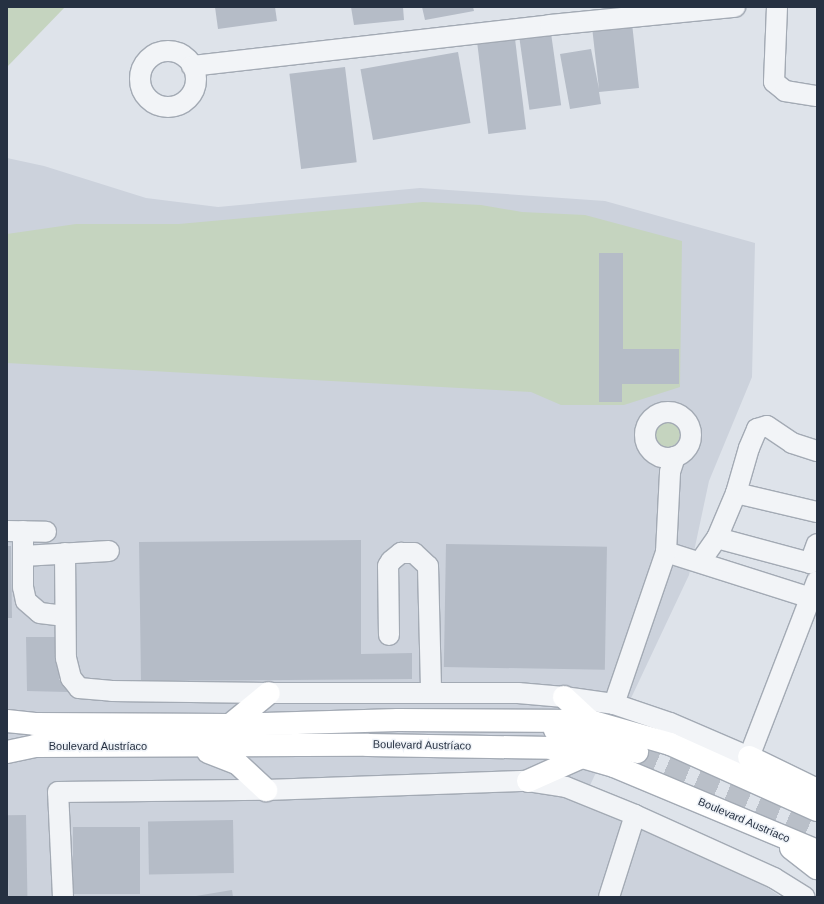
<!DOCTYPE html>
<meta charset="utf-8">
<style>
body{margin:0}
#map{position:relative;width:824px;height:904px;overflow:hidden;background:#dee3ea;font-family:Helvetica,sans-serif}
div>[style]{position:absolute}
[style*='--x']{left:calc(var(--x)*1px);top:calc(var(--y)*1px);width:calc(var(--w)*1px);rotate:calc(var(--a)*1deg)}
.built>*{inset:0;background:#ccd2dc}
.green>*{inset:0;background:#c5d4bf}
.round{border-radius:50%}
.building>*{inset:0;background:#b5bcc7;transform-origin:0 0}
.major-tunnel>*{height:22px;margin-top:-11px;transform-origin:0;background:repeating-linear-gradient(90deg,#b9bfc8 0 22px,transparent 0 33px)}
.roads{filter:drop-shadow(1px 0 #a3aab4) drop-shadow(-1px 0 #a3aab4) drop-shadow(0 1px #a3aab4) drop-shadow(0 -1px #a3aab4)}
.minor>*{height:20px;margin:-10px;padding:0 10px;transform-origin:10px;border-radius:10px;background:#f2f4f7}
.minor>.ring{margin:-10px;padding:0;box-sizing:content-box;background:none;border:20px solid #f2f4f7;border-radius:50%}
.major>*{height:22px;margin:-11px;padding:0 11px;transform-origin:11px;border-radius:11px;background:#fff}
span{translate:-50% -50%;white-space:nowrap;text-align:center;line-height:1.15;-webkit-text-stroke:3px #eef2f7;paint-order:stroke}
.street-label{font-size:11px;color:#263142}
.frame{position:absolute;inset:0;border:8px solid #263142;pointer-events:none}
</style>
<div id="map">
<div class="built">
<i style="clip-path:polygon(7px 158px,44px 166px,146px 198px,218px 207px,420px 188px,605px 201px,755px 243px,752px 377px,709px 481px,689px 575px,584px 798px,737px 867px,781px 897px,7px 897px)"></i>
</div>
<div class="green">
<i style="clip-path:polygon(7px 7px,65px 7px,7px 67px)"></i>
<i style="clip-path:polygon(423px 202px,481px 205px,522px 212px,585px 215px,682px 241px,680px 387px,624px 405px,561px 405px,531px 392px,7px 363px,7px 234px,76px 224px,179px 224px)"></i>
<i class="round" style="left:654px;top:421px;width:26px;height:26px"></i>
</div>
<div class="building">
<i style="clip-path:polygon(215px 7px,275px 7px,277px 21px,218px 29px)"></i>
<i style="clip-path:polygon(351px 7px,403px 7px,404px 20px,354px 25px)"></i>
<i style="clip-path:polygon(422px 7px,473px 7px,474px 11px,425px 20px)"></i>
<i style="clip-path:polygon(632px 23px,639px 88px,599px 92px,601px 104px,570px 109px,560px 54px,591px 49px,599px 89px,592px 27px)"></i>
<i style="left:551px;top:33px;width:73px;height:32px;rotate:82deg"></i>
<i style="left:515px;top:39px;width:91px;height:38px;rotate:83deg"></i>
<i style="left:458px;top:52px;width:72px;height:99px;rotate:80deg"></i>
<i style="left:345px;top:67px;width:96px;height:56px;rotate:83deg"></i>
<i style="clip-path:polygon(599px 253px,623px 253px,623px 349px,679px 349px,679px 384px,622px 384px,622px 402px,599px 402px)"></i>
<i style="clip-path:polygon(361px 540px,361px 654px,412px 653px,412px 679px,141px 681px,139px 542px)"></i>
<i style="left:446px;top:544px;width:161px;height:123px;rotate:1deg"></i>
<i style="clip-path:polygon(7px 546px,11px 546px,12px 618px,7px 618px)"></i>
<i style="clip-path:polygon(26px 637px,58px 637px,59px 680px,67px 680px,68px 692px,27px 691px)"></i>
<i style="left:26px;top:815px;width:82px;height:19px;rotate:89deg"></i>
<i style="left:233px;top:820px;width:53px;height:85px;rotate:89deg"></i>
<i style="left:73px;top:827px;width:67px;height:67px"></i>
<i style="clip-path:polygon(232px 890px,233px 897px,196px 897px,196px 896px)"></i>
</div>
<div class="major-tunnel">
<i style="--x:637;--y:752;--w:195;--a:22.9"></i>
</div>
<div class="roads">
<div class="minor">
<i style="--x:777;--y:7;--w:75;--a:92.3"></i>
<i style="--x:774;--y:82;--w:14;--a:39"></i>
<i style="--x:785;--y:91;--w:32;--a:9"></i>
<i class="ring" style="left:140px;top:51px;width:36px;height:36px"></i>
<i style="--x:192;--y:66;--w:360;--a:-6.5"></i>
<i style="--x:550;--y:25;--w:186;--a:-5.6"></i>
<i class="ring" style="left:645px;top:412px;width:26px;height:26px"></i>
<i style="--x:736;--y:493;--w:83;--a:13.2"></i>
<i style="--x:7;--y:531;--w:39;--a:1"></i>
<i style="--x:23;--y:531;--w:56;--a:90"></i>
<i style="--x:23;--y:587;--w:14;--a:78"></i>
<i style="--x:26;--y:601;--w:18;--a:41"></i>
<i style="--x:40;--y:613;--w:25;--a:7"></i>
<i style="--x:717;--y:538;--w:96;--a:15"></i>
<i style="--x:810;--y:563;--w:20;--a:-70"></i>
<i style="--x:666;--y:552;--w:152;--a:17.6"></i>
<i style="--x:65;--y:553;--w:105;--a:89.5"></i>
<i style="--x:66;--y:658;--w:21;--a:76"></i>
<i style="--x:71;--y:678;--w:13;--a:51"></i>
<i style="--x:79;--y:688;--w:33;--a:5"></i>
<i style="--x:112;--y:691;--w:157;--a:0.7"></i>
<i style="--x:269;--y:693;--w:249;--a:0"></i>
<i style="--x:518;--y:693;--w:46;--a:5"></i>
<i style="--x:564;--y:697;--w:50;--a:8"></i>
<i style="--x:614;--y:704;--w:59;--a:18.7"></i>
<i style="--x:670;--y:723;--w:86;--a:23.3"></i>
<i style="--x:749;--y:757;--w:189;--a:-68.9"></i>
<i style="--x:23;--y:556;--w:86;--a:-3.3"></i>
<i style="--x:700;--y:562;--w:29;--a:-55"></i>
<i style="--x:717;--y:538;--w:49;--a:-67.1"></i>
<i style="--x:736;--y:493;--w:47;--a:-73.9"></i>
<i style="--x:749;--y:448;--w:21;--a:-67"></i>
<i style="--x:757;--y:429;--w:10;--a:-17"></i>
<i style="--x:767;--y:426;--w:30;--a:34"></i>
<i style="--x:792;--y:443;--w:26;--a:18"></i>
<i style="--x:389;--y:635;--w:69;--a:-90.8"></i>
<i style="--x:388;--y:566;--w:6;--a:-59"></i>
<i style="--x:391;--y:561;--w:13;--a:-39"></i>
<i style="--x:401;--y:553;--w:13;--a:0"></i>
<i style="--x:414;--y:553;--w:19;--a:43"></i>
<i style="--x:428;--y:566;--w:126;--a:88.6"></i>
<i style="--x:614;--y:704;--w:161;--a:-71.1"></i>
<i style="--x:666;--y:552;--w:80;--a:-87.1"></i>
<i style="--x:670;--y:472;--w:16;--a:-72"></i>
<i style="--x:63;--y:897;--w:105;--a:-92.7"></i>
<i style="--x:58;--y:792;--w:208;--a:-0.6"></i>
<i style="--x:266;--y:790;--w:262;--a:-2"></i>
<i style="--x:528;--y:781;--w:38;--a:9"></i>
<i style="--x:566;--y:787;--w:74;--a:22.1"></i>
<i style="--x:635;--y:815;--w:153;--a:24.4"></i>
<i style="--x:774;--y:878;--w:36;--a:32"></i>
<i style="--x:609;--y:897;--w:86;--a:-72.4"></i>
</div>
<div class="major">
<i style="--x:564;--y:697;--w:35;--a:43"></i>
<i style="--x:7;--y:721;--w:28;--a:6"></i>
<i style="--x:35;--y:724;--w:195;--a:0.3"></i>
<i style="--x:230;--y:725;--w:168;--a:-1.7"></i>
<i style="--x:398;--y:720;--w:192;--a:0.3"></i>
<i style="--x:590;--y:721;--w:83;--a:16"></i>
<i style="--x:670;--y:744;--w:161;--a:24.2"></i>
<i style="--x:230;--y:725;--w:50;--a:-39.4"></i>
<i style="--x:555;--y:730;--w:85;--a:15"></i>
<i style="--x:7;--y:752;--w:29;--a:-12"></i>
<i style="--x:35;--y:746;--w:333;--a:-0.2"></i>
<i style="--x:368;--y:745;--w:183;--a:0.9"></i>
<i style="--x:551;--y:748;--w:66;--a:15.9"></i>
<i style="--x:614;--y:766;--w:220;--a:22.7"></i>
<i style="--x:208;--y:752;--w:31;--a:21"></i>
<i style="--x:237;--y:763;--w:40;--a:43"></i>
<i style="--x:749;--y:757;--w:76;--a:25.9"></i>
<i style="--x:528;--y:781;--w:61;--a:-24.1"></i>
<i style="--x:791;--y:848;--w:33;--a:38"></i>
</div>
</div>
<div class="street-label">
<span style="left:422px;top:745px;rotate:1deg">Boulevard Austríaco</span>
<span style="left:98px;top:746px">Boulevard Austríaco</span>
<span style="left:744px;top:820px;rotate:23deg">Boulevard Austríaco</span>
</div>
<div class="frame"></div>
</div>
